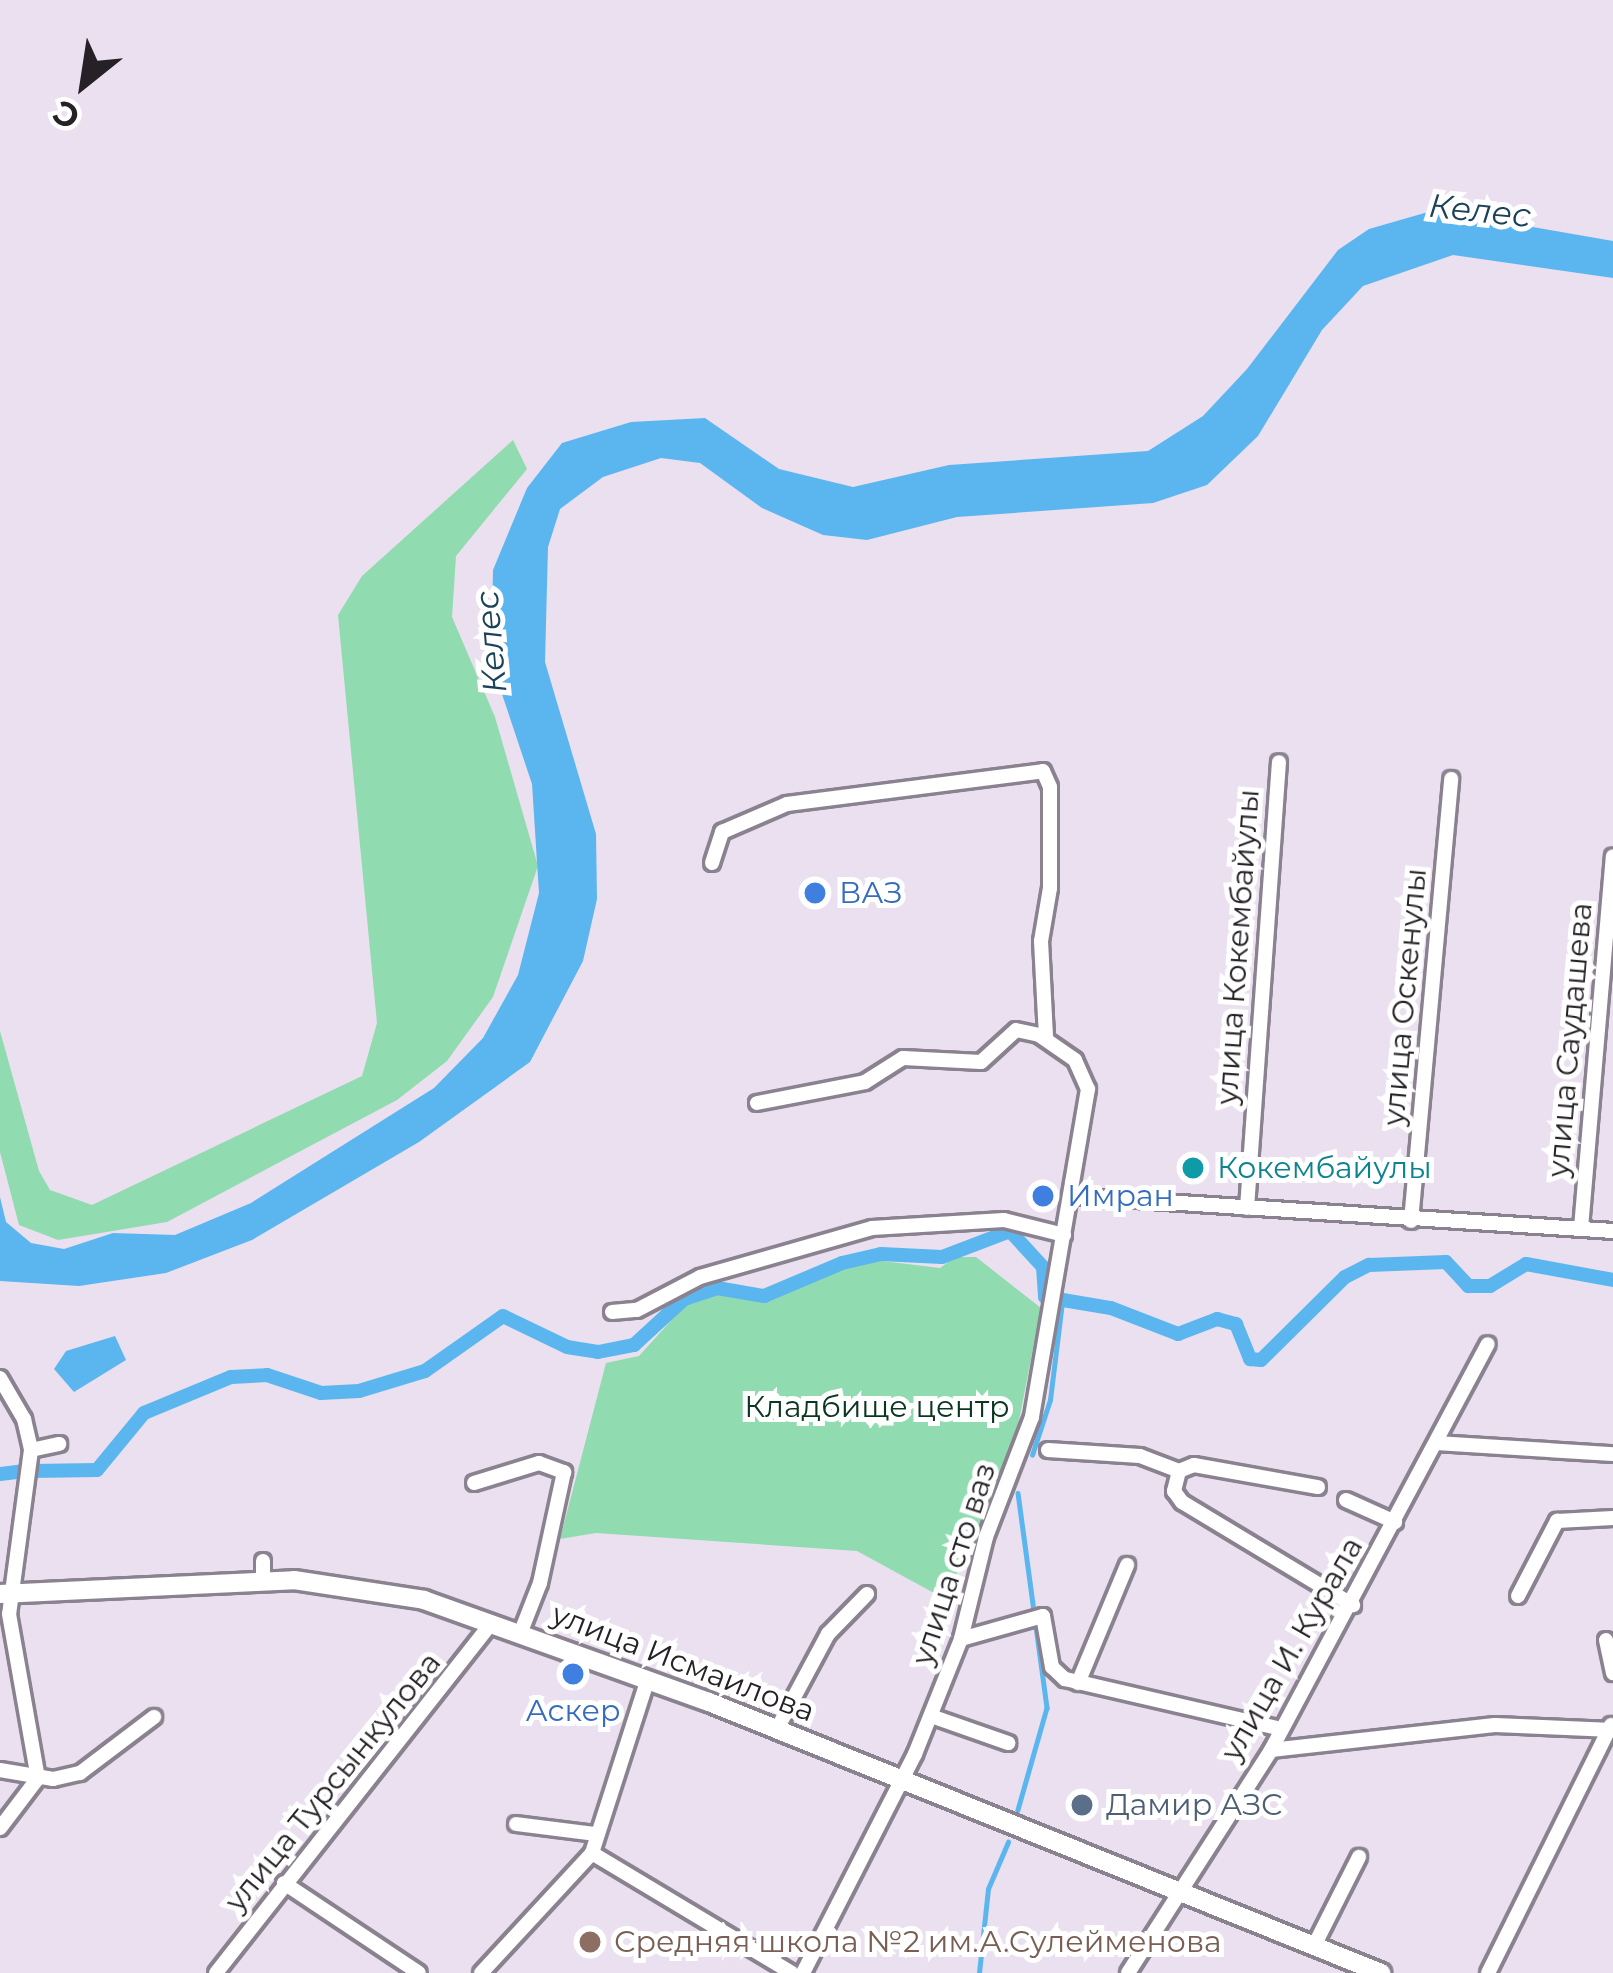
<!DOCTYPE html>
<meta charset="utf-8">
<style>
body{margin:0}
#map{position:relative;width:1613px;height:1973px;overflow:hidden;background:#eae0ef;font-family:Montserrat,sans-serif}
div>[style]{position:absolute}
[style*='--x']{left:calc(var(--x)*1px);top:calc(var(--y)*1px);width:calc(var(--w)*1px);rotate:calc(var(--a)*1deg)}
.green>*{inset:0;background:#91dbb1}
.water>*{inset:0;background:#5bb6ef}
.stream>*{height:4.5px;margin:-2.25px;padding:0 2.25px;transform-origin:2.25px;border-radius:2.25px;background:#5bb6ef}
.canal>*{height:14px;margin:-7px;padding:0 7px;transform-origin:7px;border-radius:7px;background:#5bb6ef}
.roads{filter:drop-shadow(3px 0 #8b8290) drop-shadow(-3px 0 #8b8290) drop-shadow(0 3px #8b8290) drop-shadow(0 -3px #8b8290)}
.minor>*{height:14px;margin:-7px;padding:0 7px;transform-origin:7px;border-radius:7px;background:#fff}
.major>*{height:18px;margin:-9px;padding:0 9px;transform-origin:9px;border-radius:9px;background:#fff}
.dots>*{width:33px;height:33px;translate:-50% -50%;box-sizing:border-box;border:6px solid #fff;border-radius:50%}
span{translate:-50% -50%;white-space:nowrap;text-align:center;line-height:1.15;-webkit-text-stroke:10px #fff;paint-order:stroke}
.shop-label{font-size:30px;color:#366cbe}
.left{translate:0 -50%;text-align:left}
.street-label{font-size:30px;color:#252126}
.culture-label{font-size:30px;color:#0d838f}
.park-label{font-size:30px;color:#0b3621}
.service-label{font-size:30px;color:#4e5e75}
.education-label{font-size:30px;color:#785e54}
.water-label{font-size:33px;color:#1b4259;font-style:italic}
.north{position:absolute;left:24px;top:24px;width:120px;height:120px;-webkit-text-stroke:9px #fff;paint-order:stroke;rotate:210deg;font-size:33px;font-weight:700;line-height:48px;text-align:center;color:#252126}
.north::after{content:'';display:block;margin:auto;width:42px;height:54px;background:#252126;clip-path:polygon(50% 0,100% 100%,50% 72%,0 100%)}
</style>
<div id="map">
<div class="green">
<i style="clip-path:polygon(513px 440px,527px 469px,456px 556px,452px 617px,495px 717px,538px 866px,493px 997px,447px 1061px,397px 1100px,167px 1222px,58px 1240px,19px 1225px,0 1152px,0 1031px,39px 1171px,50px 1190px,92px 1205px,362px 1076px,377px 1023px,338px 615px,362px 576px)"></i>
<i style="clip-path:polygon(955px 1257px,976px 1257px,1041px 1308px,1013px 1451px,945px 1599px,857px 1551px,596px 1533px,560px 1539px,606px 1363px,639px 1356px,686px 1304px,719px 1292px,768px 1300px,866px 1259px,940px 1268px)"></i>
</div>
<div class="water">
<i style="clip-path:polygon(1435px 210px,1613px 241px,1613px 278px,1453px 255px,1363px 286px,1322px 330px,1258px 436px,1207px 485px,1153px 503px,957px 517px,867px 540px,823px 535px,762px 508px,700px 463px,661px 458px,603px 477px,560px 509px,548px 547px,545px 662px,596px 834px,597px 899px,583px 961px,530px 1062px,419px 1142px,252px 1240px,166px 1273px,79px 1286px,0 1281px,0 1197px,6px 1222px,31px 1243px,64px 1249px,113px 1233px,175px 1235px,251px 1203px,434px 1088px,483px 1038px,518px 975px,539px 893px,532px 784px,491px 661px,493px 570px,527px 488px,562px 443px,631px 422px,705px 418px,779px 469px,853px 487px,949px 465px,1148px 451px,1203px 416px,1247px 369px,1338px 250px,1369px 229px)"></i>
<i style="clip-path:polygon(115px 1336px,126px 1360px,74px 1392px,54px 1369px,66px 1351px)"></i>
</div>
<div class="stream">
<i style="--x:1032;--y:1455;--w:58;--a:-71.9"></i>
<i style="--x:1050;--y:1400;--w:99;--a:-83"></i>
<i style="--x:1018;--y:1493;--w:217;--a:82.3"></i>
<i style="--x:1047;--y:1708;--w:106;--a:105.9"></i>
<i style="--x:979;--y:1973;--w:84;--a:-83.9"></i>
<i style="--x:988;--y:1889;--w:51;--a:-66.9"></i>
</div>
<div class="canal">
<i style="--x:32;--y:1471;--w:65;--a:-0.9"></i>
<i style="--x:97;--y:1470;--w:74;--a:-50.5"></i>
<i style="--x:144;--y:1413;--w:94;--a:-22.5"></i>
<i style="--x:231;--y:1377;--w:36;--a:-3"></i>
<i style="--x:267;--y:1375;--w:57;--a:18.4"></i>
<i style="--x:321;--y:1393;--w:38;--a:-3"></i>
<i style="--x:359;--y:1391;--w:69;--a:-16.9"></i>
<i style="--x:425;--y:1371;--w:95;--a:-35.2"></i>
<i style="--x:503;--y:1316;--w:71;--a:25.8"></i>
<i style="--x:567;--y:1347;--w:31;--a:9"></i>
<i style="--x:598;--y:1352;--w:37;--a:-11"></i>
<i style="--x:634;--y:1345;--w:68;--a:-42.6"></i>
<i style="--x:684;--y:1299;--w:35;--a:-18"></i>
<i style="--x:717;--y:1288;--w:48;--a:9.7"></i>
<i style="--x:764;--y:1296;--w:85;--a:-22.9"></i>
<i style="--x:842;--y:1263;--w:40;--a:-13"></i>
<i style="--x:881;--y:1254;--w:61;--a:2.8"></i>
<i style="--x:942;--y:1257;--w:73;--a:-20.9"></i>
<i style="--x:1010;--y:1231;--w:49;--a:47.5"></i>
<i style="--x:1043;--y:1267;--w:30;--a:86"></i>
<i style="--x:1045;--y:1297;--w:67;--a:9.5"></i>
<i style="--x:1111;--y:1308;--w:72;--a:21.2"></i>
<i style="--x:1178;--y:1334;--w:42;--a:-21"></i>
<i style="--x:1217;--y:1319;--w:20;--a:15"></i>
<i style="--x:1236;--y:1324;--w:38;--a:68"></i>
<i style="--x:1250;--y:1359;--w:11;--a:5"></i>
<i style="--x:1261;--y:1360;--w:118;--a:-44.7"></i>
<i style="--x:1345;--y:1277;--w:27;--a:-27"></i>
<i style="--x:1369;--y:1265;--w:77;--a:-2.2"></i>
<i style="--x:1446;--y:1262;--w:33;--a:47"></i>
<i style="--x:1468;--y:1286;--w:22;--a:0"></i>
<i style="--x:1490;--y:1286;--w:42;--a:-31.4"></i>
<i style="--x:1526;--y:1264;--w:88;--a:10.4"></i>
<i style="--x:0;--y:1474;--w:23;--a:-7"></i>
</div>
<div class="roads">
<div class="minor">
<i style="--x:712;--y:863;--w:33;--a:-72"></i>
<i style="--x:722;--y:832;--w:71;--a:-23.3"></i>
<i style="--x:787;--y:804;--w:258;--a:-7.3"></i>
<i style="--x:1043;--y:771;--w:17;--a:66"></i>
<i style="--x:1050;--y:787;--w:101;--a:90"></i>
<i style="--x:1050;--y:888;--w:54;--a:99.6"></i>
<i style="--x:1041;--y:941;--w:97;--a:87"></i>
<i style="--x:757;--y:1103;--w:110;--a:-11"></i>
<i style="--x:865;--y:1082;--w:45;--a:-32.3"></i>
<i style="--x:903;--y:1058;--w:78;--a:2.9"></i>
<i style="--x:981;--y:1062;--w:47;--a:-42.4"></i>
<i style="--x:1016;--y:1030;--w:24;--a:12"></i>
<i style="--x:1039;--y:1035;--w:44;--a:34.8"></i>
<i style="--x:1075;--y:1060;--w:32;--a:66"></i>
<i style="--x:1088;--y:1089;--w:333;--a:99.7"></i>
<i style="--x:1032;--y:1417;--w:129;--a:111"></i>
<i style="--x:986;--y:1537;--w:105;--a:103.8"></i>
<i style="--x:961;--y:1639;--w:124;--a:111.8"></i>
<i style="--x:915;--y:1754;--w:246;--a:117.1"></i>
<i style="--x:1072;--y:1196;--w:542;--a:3.7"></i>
<i style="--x:1247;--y:1208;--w:447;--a:-85.9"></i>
<i style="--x:1411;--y:1221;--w:444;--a:-84.8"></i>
<i style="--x:1581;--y:1228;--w:373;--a:-85.1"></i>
<i style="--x:612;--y:1312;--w:25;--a:-5"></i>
<i style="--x:637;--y:1310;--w:71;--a:-27.6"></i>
<i style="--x:700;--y:1277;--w:179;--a:-15.9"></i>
<i style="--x:872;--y:1228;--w:132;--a:-3.5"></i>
<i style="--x:1004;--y:1220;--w:62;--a:14"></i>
<i style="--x:0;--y:1378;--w:48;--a:59.7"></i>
<i style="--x:24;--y:1419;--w:32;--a:77"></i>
<i style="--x:31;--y:1450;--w:165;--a:97.6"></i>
<i style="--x:9;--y:1614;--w:167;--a:80"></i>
<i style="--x:38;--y:1778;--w:63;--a:127.2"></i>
<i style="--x:1436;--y:1443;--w:177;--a:3.6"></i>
<i style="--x:31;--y:1450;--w:29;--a:-12"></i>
<i style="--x:1048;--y:1450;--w:92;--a:3.7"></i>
<i style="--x:1140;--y:1456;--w:42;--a:21"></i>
<i style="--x:1179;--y:1471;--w:21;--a:104"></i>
<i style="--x:1174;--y:1491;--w:14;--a:54"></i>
<i style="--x:1182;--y:1502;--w:200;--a:31.1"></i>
<i style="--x:1179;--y:1471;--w:16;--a:-22"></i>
<i style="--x:1194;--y:1465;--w:126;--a:10.1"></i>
<i style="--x:474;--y:1483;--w:68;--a:-17.1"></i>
<i style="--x:539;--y:1463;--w:27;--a:20"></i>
<i style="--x:564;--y:1472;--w:114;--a:102.2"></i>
<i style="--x:540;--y:1583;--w:55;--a:111.4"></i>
<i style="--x:1346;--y:1500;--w:54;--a:24.2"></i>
<i style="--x:263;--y:1580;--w:19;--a:-90"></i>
<i style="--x:1518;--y:1596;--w:85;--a:-62.5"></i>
<i style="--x:1557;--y:1521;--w:56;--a:-3.1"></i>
<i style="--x:961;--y:1639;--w:85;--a:-15.7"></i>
<i style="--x:1043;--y:1616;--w:52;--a:80"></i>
<i style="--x:1052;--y:1667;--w:18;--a:43"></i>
<i style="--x:1065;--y:1679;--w:222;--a:13"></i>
<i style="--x:1606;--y:1640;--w:34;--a:78"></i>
<i style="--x:1078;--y:1683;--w:128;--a:-67.4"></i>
<i style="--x:931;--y:1716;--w:82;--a:19.3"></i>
<i style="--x:777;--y:1729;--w:108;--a:-61.8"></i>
<i style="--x:828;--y:1634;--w:56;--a:-45.7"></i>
<i style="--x:1271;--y:1750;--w:225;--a:-6.4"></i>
<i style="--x:1495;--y:1725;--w:118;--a:2.4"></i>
<i style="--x:0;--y:1770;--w:54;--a:9.6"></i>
<i style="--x:53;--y:1779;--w:28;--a:-13"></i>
<i style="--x:80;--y:1773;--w:93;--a:-37.1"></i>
<i style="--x:516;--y:1824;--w:80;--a:7.2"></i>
<i style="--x:592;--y:1853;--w:233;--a:31"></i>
<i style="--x:284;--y:1883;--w:162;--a:33.7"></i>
<i style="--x:1314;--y:1946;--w:100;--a:-63.2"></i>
<i style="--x:216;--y:1973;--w:444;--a:-51.8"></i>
<i style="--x:481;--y:1973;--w:163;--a:-47.2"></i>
<i style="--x:592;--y:1853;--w:183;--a:-72.2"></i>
<i style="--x:1128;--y:1973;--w:265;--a:-57.3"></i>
<i style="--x:1271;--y:1750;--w:460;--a:-61.9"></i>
<i style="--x:1488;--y:1973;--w:277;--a:-63.6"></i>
</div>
<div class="major">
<i style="--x:0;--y:1594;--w:294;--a:-2.7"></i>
<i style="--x:294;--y:1580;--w:132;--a:8.7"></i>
<i style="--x:424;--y:1600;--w:303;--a:19.7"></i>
<i style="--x:709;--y:1702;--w:725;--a:21.96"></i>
</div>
</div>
<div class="dots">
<i style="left:815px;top:893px;background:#3f7fe0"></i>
<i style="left:1193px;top:1168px;background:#0f9aa8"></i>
<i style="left:1043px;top:1196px;background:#3f7fe0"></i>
<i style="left:573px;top:1674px;background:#3f7fe0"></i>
<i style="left:1082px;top:1805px;background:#5c6f8a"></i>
<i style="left:590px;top:1942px;background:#8d6e63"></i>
</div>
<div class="shop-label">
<span class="left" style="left:839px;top:893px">ВАЗ</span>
<span class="left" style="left:1067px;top:1196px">Имран</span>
<span style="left:573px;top:1711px">Аскер</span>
</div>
<div class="street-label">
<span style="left:1238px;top:947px;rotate:-86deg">улица Кокембайулы</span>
<span style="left:1405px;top:997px;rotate:-85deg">улица Оскенулы</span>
<span style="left:1570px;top:1040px;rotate:-85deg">улица Саудашева</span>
<span style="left:954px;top:1564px;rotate:-72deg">улица сто ваз</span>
<span style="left:1292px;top:1649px;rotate:-60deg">улица И. Курала</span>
<span style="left:683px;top:1663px;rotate:21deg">улица Исмаилова</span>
<span style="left:333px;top:1782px;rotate:-51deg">улица Турсынкулова</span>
</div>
<div class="culture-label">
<span class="left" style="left:1217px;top:1168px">Кокембайулы</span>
</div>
<div class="park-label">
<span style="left:877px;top:1407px">Кладбище центр</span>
</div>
<div class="service-label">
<span class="left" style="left:1106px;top:1805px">Дамир АЗС</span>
</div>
<div class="education-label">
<span class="left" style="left:614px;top:1942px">Средняя школа №2 им.А.Сулейменова</span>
</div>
<div class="water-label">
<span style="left:1480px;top:211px;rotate:6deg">Келес</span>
<span style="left:491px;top:642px;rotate:-95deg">Келес</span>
</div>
<div class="north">С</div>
</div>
